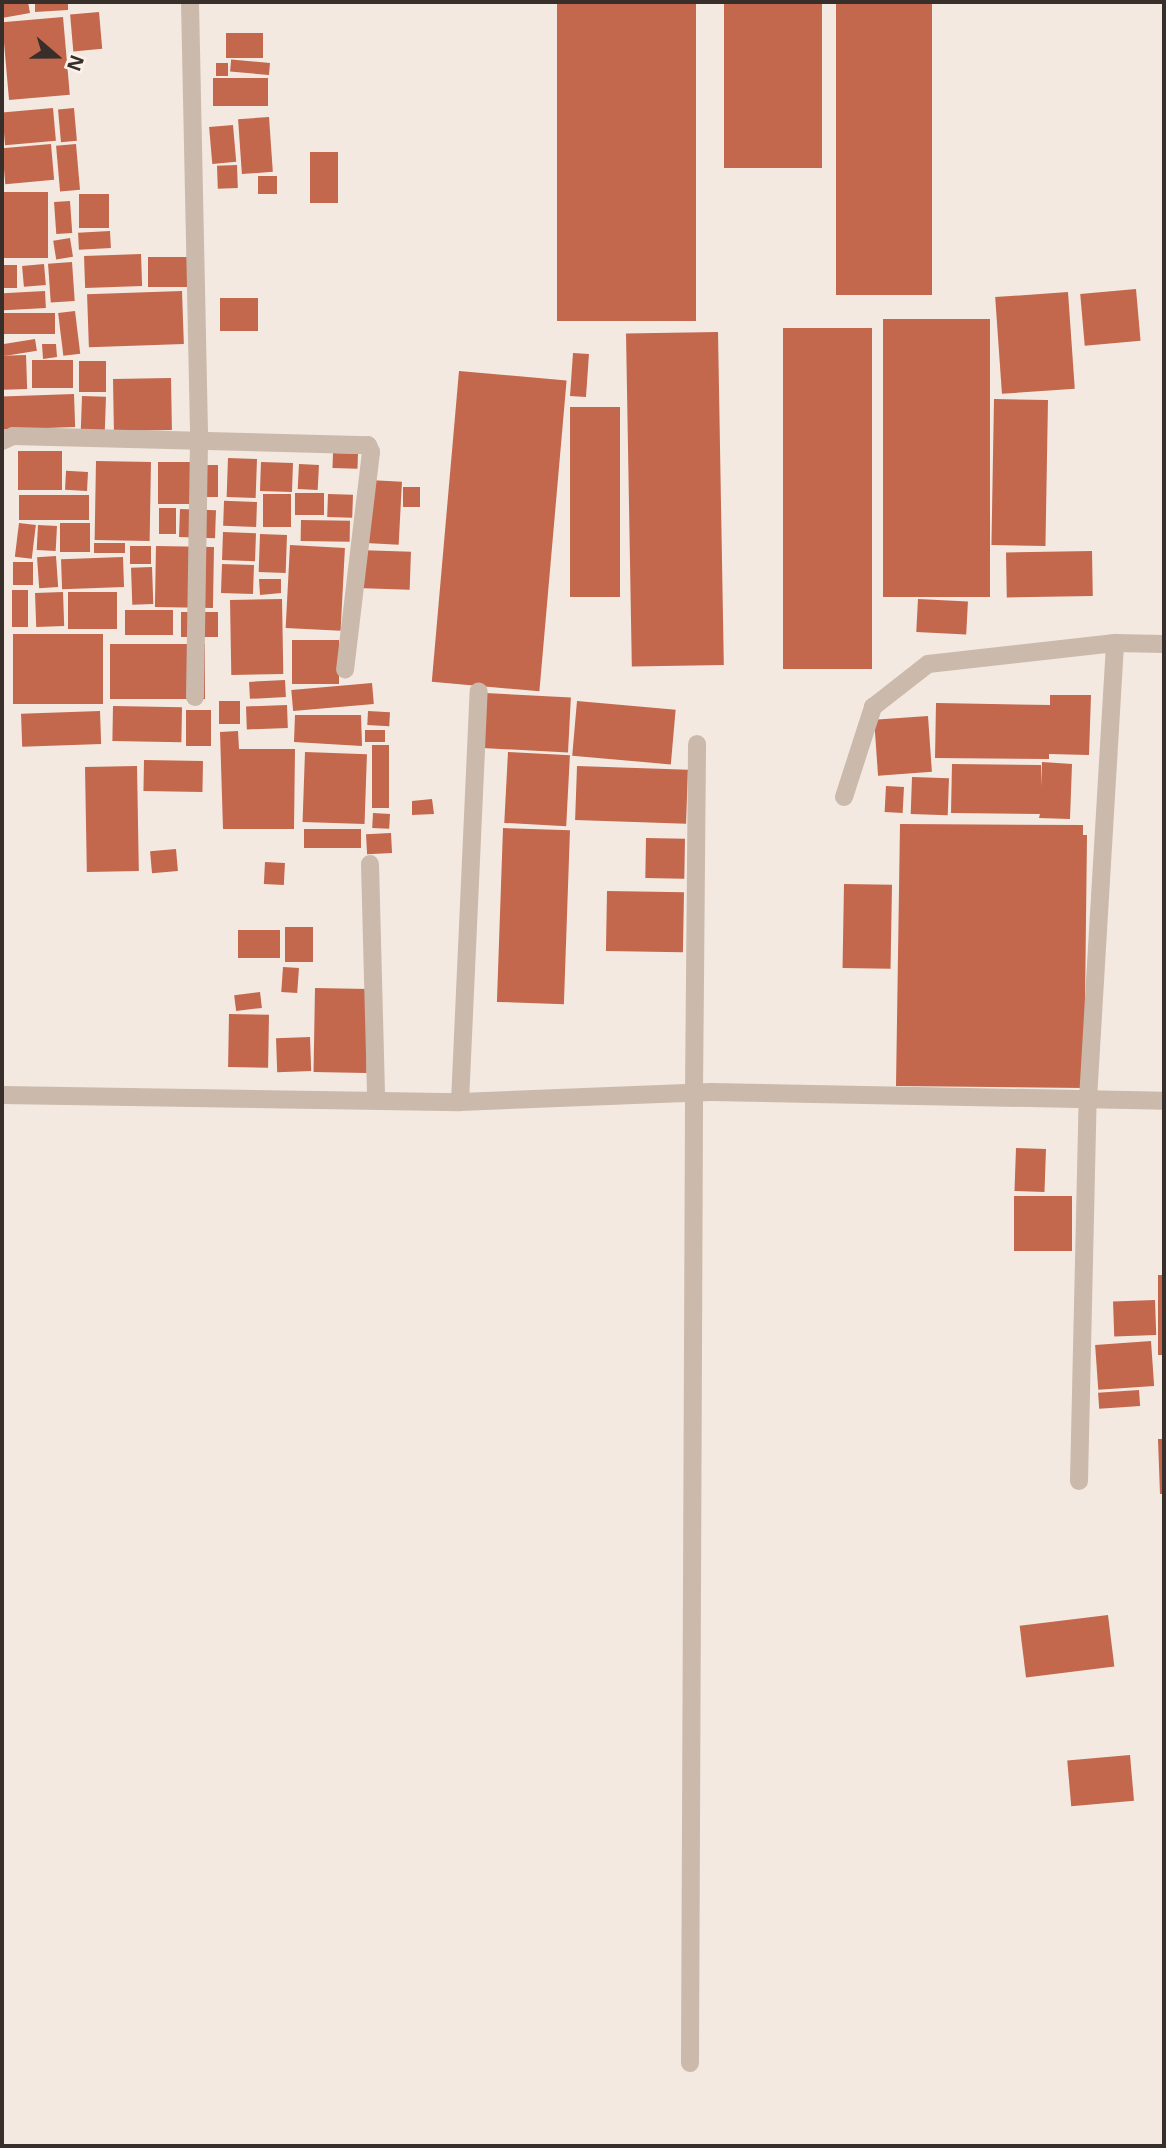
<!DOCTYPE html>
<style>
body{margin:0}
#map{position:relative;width:1166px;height:2148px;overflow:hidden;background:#f3e9e0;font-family:"Noto Sans",sans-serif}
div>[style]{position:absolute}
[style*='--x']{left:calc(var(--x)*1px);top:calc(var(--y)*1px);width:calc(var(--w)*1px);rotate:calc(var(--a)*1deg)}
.building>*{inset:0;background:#c3674d;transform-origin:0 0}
.service>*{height:18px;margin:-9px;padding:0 9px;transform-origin:9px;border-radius:9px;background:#cbb9ab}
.minor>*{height:18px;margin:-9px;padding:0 9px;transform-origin:9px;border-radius:9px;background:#cbb9ab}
span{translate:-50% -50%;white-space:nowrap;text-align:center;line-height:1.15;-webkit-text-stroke:7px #faf3ec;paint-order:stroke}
.frame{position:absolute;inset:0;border:4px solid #392f2a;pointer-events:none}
.north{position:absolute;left:21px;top:21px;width:70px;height:70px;-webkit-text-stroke:5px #faf3ec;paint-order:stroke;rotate:110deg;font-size:19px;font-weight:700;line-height:28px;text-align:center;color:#392f2a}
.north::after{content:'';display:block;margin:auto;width:24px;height:32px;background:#392f2a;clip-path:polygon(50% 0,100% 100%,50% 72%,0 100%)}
</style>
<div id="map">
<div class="building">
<i style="clip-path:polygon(2px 2px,28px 2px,30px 13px,2px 18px)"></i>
<i style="clip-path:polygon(35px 2px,68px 2px,68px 10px,35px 12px)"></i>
<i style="left:557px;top:2px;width:139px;height:319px"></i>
<i style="left:724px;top:2px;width:98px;height:166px"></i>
<i style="left:836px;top:2px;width:96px;height:293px"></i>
<i style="left:99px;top:12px;width:37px;height:29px;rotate:85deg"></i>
<i style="left:63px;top:17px;width:78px;height:61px;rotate:85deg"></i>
<i style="left:226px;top:33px;width:37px;height:25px"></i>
<i style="left:216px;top:63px;width:12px;height:13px"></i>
<i style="left:270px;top:63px;width:12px;height:39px;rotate:95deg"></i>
<i style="left:213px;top:78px;width:55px;height:28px"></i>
<i style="left:53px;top:108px;width:33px;height:51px;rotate:85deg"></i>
<i style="left:74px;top:108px;width:33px;height:16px;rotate:85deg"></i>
<i style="left:269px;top:117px;width:55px;height:31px;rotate:86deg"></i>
<i style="left:233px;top:125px;width:37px;height:24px;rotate:85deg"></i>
<i style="left:51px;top:144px;width:36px;height:49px;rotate:85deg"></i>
<i style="left:76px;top:144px;width:46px;height:20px;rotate:85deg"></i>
<i style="left:310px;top:152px;width:28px;height:51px"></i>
<i style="left:237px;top:165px;width:23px;height:20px;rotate:88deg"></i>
<i style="left:258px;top:176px;width:19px;height:18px"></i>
<i style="left:2px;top:192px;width:46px;height:66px"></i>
<i style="left:109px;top:194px;width:34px;height:30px;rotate:90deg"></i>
<i style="left:70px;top:201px;width:32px;height:16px;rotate:86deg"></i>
<i style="left:110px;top:231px;width:17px;height:32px;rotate:87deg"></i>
<i style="left:70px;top:238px;width:19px;height:17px;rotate:81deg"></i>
<i style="left:141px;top:254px;width:32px;height:57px;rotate:88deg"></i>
<i style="left:189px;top:257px;width:30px;height:41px;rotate:90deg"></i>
<i style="left:72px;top:262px;width:39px;height:24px;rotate:86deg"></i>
<i style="left:44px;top:264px;width:21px;height:22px;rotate:85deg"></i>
<i style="left:2px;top:265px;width:15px;height:23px"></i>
<i style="left:1136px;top:289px;width:52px;height:56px;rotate:85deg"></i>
<i style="left:45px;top:291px;width:17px;height:42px;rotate:87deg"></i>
<i style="left:182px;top:291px;width:53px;height:95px;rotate:88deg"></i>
<i style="left:1068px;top:292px;width:97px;height:73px;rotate:86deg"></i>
<i style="left:258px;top:298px;width:33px;height:38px;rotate:90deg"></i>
<i style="left:75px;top:311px;width:43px;height:17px;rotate:83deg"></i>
<i style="left:55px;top:313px;width:21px;height:53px;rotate:90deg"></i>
<i style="left:883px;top:319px;width:107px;height:278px"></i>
<i style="left:872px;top:328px;width:341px;height:89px;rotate:90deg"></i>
<i style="left:718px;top:332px;width:333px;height:92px;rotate:89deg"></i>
<i style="left:35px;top:339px;width:12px;height:33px;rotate:81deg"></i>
<i style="clip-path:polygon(42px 344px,56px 344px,57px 357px,43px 359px)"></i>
<i style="left:573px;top:353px;width:16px;height:43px;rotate:4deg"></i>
<i style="left:26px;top:355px;width:34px;height:24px;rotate:88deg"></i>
<i style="left:32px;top:360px;width:41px;height:28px"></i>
<i style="left:79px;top:361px;width:27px;height:31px"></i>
<i style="left:459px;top:371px;width:108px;height:312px;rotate:5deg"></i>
<i style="left:171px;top:378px;width:52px;height:58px;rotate:89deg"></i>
<i style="left:74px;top:394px;width:33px;height:72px;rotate:88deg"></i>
<i style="left:82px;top:396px;width:24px;height:34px;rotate:2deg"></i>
<i style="left:994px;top:399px;width:54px;height:146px;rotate:1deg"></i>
<i style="left:570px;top:407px;width:50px;height:190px"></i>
<i style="left:62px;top:451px;width:39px;height:44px;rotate:90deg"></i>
<i style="left:333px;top:453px;width:25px;height:15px;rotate:2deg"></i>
<i style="left:228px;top:458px;width:29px;height:39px;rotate:2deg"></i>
<i style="left:96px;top:461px;width:55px;height:79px;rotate:1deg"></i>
<i style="left:158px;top:462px;width:38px;height:42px"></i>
<i style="left:261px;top:462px;width:32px;height:29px;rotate:2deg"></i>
<i style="left:299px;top:464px;width:20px;height:25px;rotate:3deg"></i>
<i style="left:200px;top:465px;width:18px;height:32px"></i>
<i style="left:88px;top:472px;width:19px;height:22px;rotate:93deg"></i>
<i style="left:369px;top:480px;width:33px;height:63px;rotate:3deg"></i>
<i style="left:403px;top:487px;width:17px;height:20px"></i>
<i style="left:295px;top:493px;width:29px;height:22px"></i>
<i style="left:263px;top:494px;width:28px;height:33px"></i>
<i style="left:328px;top:494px;width:25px;height:23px;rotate:2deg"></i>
<i style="left:19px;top:495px;width:70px;height:25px"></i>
<i style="left:257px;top:502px;width:25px;height:33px;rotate:92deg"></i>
<i style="left:159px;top:508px;width:17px;height:26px"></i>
<i style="left:180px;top:509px;width:36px;height:28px;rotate:2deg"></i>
<i style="left:301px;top:520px;width:49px;height:21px;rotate:1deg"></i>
<i style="left:19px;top:523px;width:17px;height:34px;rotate:7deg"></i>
<i style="left:60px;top:523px;width:30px;height:29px"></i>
<i style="left:38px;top:525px;width:19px;height:25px;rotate:3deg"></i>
<i style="left:223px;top:532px;width:33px;height:28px;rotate:2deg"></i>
<i style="left:260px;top:534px;width:27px;height:38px;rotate:2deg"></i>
<i style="left:94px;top:543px;width:31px;height:10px"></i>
<i style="left:290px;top:545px;width:55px;height:83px;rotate:3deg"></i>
<i style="left:130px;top:546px;width:21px;height:18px"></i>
<i style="left:156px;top:546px;width:58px;height:61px;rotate:1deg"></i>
<i style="left:358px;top:550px;width:53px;height:38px;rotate:2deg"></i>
<i style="left:1092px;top:551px;width:45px;height:86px;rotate:89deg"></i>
<i style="left:56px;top:556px;width:31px;height:19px;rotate:86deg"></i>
<i style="left:123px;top:557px;width:30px;height:62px;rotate:88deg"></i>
<i style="left:13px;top:562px;width:20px;height:23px"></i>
<i style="left:222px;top:564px;width:32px;height:29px;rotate:2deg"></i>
<i style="left:152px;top:567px;width:37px;height:21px;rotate:88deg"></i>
<i style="clip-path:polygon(259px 579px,281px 579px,281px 593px,260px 595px)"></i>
<i style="left:28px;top:590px;width:37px;height:16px;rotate:90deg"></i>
<i style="left:63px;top:592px;width:34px;height:28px;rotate:88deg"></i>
<i style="left:68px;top:592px;width:49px;height:37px"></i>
<i style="left:282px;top:599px;width:75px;height:52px;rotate:89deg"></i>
<i style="left:918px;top:599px;width:50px;height:33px;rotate:3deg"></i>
<i style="left:173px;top:610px;width:25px;height:48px;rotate:90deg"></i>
<i style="left:218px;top:612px;width:25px;height:37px;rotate:90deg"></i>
<i style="left:13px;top:634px;width:90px;height:70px"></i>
<i style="left:292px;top:640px;width:47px;height:44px"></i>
<i style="left:205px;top:644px;width:55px;height:95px;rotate:90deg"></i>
<i style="left:285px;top:680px;width:17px;height:36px;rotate:87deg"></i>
<i style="left:372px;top:683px;width:21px;height:81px;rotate:85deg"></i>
<i style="left:485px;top:693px;width:86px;height:55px;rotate:3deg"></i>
<i style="clip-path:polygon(1050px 695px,1091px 695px,1089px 755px,1049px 754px,1049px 759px,935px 758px,936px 703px,1050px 705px)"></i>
<i style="left:219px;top:701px;width:21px;height:23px"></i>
<i style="left:577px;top:701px;width:99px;height:55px;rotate:5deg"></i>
<i style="left:287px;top:705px;width:23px;height:41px;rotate:88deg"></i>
<i style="left:113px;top:706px;width:69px;height:35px;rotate:1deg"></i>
<i style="left:186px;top:710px;width:25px;height:36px"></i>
<i style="left:100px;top:711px;width:33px;height:79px;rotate:88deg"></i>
<i style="left:368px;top:711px;width:22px;height:14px;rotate:3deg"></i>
<i style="clip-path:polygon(295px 715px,361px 715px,362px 746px,294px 742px)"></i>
<i style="left:928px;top:716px;width:56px;height:54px;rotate:86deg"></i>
<i style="left:365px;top:730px;width:20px;height:12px"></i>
<i style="clip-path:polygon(238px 731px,239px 749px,295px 749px,294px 829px,223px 829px,220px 732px)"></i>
<i style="left:372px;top:745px;width:17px;height:63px"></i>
<i style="left:305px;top:752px;width:62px;height:70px;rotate:2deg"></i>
<i style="left:508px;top:752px;width:62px;height:71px;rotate:3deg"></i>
<i style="left:144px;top:760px;width:59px;height:31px;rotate:1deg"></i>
<i style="clip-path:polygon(1042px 762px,1072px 764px,1070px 819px,1039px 818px,1040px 814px,951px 813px,952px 764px,1041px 765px,1041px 787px)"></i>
<i style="left:137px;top:766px;width:105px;height:52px;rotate:89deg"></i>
<i style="left:577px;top:766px;width:111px;height:54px;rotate:2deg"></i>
<i style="left:912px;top:777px;width:37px;height:37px;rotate:2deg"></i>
<i style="left:886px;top:786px;width:18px;height:26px;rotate:3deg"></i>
<i style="clip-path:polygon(432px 799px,434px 814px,412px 815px,412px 801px)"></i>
<i style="left:373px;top:813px;width:17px;height:15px;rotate:3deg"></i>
<i style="clip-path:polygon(900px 824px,1083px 825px,1083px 835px,1087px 835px,1084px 1088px,896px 1086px)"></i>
<i style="left:503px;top:828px;width:67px;height:174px;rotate:2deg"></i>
<i style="left:361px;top:829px;width:19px;height:57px;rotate:90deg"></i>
<i style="left:391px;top:833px;width:20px;height:25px;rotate:87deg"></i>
<i style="left:646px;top:838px;width:39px;height:40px;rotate:1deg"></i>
<i style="left:176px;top:849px;width:22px;height:26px;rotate:85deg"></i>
<i style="left:265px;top:862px;width:20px;height:22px;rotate:3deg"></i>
<i style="left:844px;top:884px;width:48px;height:84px;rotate:1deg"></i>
<i style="left:607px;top:891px;width:77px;height:60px;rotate:1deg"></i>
<i style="left:285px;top:927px;width:28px;height:35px"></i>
<i style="left:238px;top:930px;width:42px;height:28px"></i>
<i style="left:283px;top:967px;width:16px;height:25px;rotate:4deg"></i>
<i style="left:315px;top:988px;width:53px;height:84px;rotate:1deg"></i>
<i style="left:260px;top:992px;width:16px;height:26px;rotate:83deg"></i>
<i style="left:229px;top:1014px;width:40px;height:53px;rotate:1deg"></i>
<i style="left:310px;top:1037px;width:34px;height:34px;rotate:88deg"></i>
<i style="left:1016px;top:1148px;width:30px;height:43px;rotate:2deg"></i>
<i style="left:1014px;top:1196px;width:58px;height:55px"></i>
<i style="left:1158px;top:1275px;width:6px;height:80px"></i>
<i style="left:1155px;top:1300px;width:35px;height:42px;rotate:88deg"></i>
<i style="left:1151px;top:1341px;width:45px;height:56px;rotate:86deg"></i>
<i style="left:1139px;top:1390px;width:16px;height:41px;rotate:86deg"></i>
<i style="clip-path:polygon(1158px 1439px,1164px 1439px,1164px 1494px,1160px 1494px)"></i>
<i style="left:1108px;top:1615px;width:52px;height:89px;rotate:83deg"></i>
<i style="left:1130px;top:1755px;width:46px;height:63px;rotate:85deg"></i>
</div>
<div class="service">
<i style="--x:844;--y:797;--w:95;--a:-72.1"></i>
<i style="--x:873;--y:707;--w:70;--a:-38"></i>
<i style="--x:928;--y:664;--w:188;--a:-6.4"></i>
<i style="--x:370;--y:864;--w:235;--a:88.5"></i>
<i style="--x:694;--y:1093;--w:349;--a:-89.5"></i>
<i style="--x:1088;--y:1099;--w:457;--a:-86.6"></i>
<i style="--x:1115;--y:643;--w:49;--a:1.2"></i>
<i style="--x:460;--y:1102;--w:411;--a:-87.4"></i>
</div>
<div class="minor">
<i style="--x:190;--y:2;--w:440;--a:88.8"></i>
<i style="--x:199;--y:442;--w:255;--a:90.9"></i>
<i style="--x:2;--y:441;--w:12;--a:-24"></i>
<i style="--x:13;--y:436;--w:355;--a:1.5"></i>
<i style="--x:368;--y:445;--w:8;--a:67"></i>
<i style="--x:371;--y:452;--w:219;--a:96.8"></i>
<i style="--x:2;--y:1095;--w:458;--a:0.9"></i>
<i style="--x:460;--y:1102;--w:251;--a:-2.3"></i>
<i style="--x:711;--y:1092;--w:453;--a:1.1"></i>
<i style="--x:1079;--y:1481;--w:382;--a:-88.7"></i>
<i style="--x:690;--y:2063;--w:970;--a:-89.76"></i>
</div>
<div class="frame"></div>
<div class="north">N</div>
</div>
